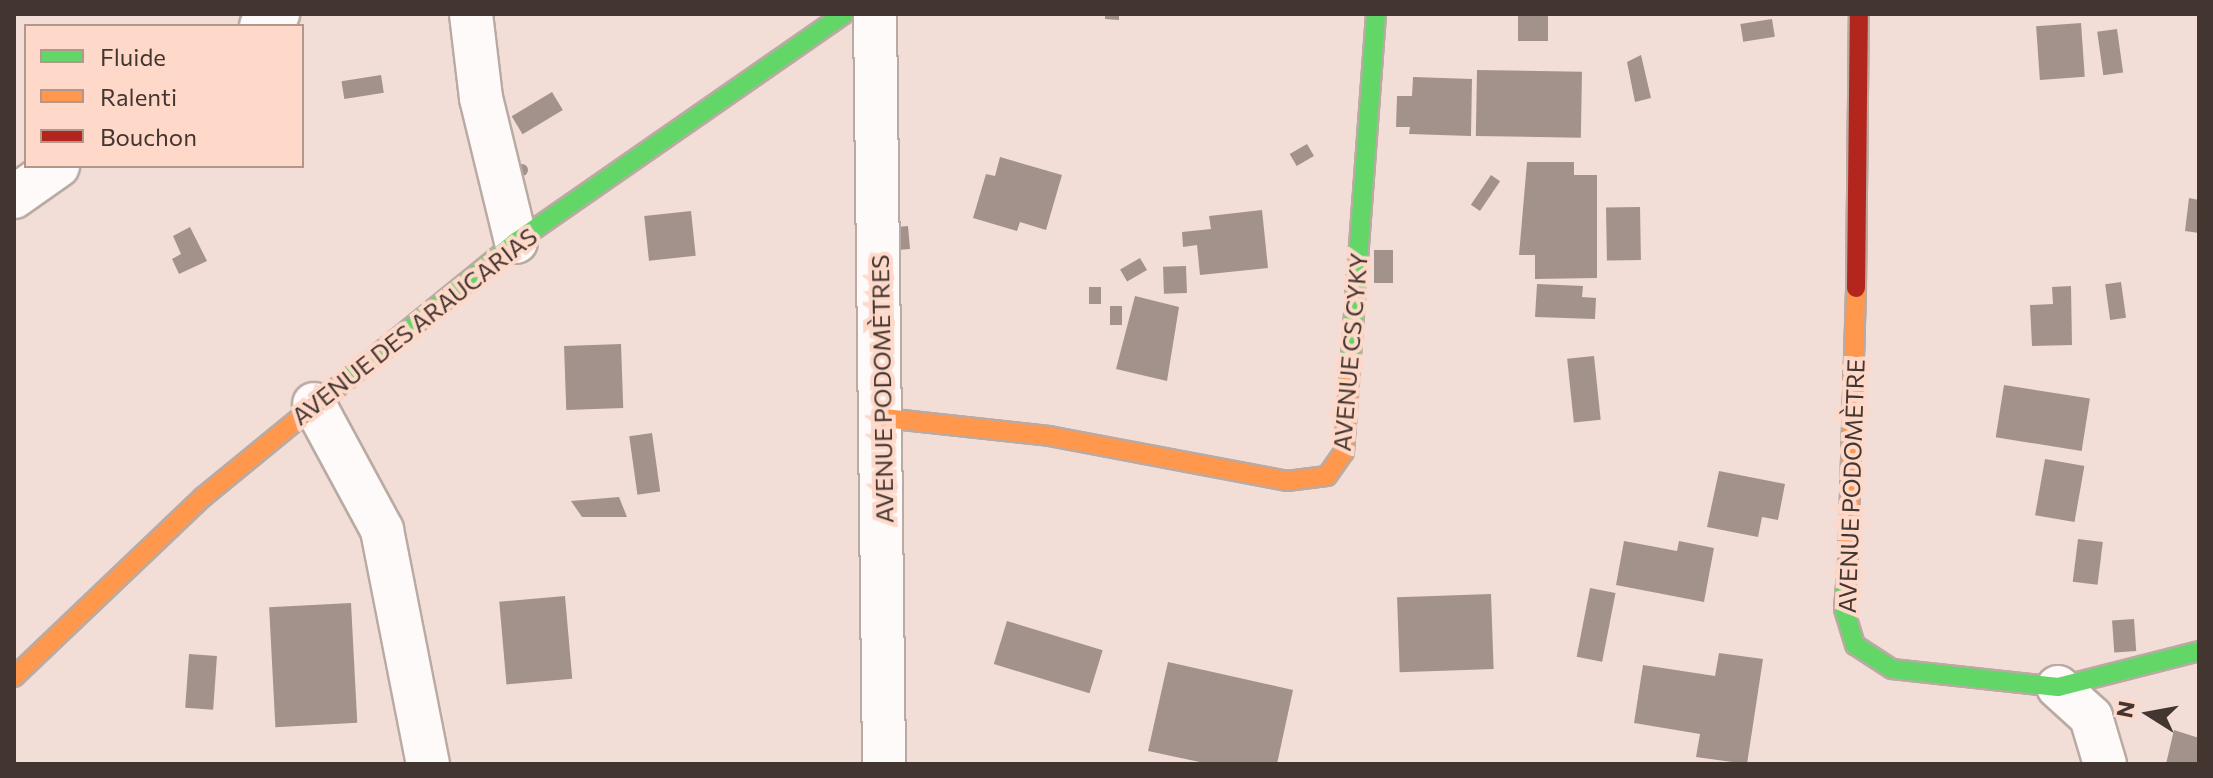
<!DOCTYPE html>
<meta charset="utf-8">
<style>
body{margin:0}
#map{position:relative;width:2213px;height:778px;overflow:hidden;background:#f2ded6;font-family:Commissioner,sans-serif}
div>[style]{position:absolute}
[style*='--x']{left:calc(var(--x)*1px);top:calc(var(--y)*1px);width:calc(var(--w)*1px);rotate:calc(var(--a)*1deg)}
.building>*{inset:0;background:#a3928c;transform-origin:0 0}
.round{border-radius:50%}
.roads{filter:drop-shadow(2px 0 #b9aaa3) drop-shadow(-2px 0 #b9aaa3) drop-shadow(0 2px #b9aaa3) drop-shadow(0 -2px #b9aaa3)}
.street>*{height:42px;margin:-21px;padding:0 21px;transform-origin:21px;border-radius:21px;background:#fdfaf9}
.fast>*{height:18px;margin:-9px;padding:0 9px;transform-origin:9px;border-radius:9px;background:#63d668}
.slow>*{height:18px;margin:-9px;padding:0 9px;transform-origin:9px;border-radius:9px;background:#ff974d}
.jam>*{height:18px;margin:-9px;padding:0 9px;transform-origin:9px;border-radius:9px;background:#b3261e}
span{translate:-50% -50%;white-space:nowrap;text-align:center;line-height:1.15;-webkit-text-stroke:8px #fed9ca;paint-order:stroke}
.street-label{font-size:24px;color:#43352f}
.frame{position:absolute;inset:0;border:16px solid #43352f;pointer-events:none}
.legend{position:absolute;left:24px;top:24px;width:280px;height:144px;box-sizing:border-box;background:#fed9ca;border:2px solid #b3978c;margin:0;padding:10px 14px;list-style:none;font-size:24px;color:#43352f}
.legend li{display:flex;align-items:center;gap:16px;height:40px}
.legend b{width:40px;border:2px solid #b3978c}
.north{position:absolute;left:2109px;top:674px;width:80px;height:80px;-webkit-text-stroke:6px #fed9ca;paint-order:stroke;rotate:281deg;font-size:22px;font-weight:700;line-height:32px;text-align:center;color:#43352f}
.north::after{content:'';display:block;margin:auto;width:28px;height:36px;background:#43352f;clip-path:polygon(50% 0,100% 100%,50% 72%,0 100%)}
</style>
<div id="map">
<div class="building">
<i style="clip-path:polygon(1105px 14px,1119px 14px,1119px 20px,1105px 19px)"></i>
<i style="left:1518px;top:14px;width:30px;height:27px"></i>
<i style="left:1772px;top:19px;width:18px;height:32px;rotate:81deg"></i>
<i style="left:2081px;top:23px;width:54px;height:45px;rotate:86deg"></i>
<i style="left:2117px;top:29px;width:44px;height:20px;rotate:82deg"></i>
<i style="clip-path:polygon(1641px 55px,1651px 98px,1635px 102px,1627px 62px)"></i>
<i style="left:1477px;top:70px;width:105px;height:66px;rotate:1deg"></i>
<i style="left:381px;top:75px;width:18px;height:40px;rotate:81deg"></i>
<i style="clip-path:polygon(1413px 77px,1472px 79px,1471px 136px,1409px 134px,1410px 127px,1396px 127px,1397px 96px,1412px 96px)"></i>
<i style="left:552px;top:92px;width:21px;height:47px;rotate:59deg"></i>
<i style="left:1307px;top:144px;width:14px;height:20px;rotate:60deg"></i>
<i style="clip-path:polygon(1000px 157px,1062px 175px,1046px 230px,1020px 222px,1017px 231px,973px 218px,986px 174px,995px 176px)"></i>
<i style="clip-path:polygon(1527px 162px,1574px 162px,1574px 175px,1597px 175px,1597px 278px,1535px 279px,1535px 255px,1519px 255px)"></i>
<i class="round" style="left:516px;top:164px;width:12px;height:12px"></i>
<i style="left:1491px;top:175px;width:11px;height:36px;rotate:34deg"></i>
<i style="clip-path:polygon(2189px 198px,2199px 200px,2199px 233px,2185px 231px)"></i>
<i style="left:1640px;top:207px;width:53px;height:34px;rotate:89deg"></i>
<i style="clip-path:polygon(1262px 210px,1268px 268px,1200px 275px,1197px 245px,1183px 247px,1182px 232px,1211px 229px,1209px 216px)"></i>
<i style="left:691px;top:211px;width:45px;height:47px;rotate:84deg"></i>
<i style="left:908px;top:226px;width:23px;height:16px;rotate:85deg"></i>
<i style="clip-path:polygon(190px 227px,207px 261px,179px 274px,172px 259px,181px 254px,173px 236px)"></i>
<i style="left:1374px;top:250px;width:19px;height:33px"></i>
<i style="left:1140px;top:258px;width:14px;height:23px;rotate:60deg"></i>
<i style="left:1186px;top:266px;width:27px;height:23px;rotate:88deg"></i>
<i style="left:2121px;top:282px;width:36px;height:16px;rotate:82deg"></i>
<i style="clip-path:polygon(1537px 284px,1583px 286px,1582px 297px,1596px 298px,1595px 319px,1535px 317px)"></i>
<i style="clip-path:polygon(2071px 286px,2072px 345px,2032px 346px,2030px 305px,2053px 304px,2052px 287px)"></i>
<i style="left:1089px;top:287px;width:12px;height:17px"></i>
<i style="clip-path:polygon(1135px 296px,1179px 307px,1167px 381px,1116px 369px)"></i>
<i style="left:1110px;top:306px;width:12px;height:19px"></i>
<i style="left:621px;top:344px;width:64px;height:57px;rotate:88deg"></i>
<i style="left:1594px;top:356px;width:64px;height:27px;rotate:84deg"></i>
<i style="left:2004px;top:385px;width:87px;height:53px;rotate:9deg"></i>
<i style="left:652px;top:433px;width:59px;height:23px;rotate:82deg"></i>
<i style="left:2045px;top:459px;width:40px;height:57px;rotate:10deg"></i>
<i style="clip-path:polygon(1719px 471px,1785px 484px,1778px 520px,1762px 517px,1758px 537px,1707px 527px)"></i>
<i style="clip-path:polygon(619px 497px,627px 517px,582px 517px,571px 501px)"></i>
<i style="left:2078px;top:539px;width:25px;height:43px;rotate:7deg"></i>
<i style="clip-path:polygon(1624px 541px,1677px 551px,1679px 541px,1714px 548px,1704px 602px,1616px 585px)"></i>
<i style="left:1590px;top:588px;width:26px;height:70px;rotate:11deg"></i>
<i style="left:1491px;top:594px;width:75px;height:94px;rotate:88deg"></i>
<i style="left:565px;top:596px;width:83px;height:66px;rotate:85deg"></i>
<i style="left:351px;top:603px;width:120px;height:82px;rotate:87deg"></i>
<i style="left:2134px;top:619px;width:32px;height:22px;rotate:86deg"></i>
<i style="left:1007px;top:621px;width:100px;height:45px;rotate:17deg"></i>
<i style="clip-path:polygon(1719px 653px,1763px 659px,1747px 764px,1696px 757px,1700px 734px,1634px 723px,1643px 665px,1715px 676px)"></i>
<i style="left:189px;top:654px;width:28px;height:54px;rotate:4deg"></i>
<i style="clip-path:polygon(1168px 662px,1293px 690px,1277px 764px,1209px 764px,1148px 751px)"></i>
<i style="clip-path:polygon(2174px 730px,2199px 738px,2197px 764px,2166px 764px)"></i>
</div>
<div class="roads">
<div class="street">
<i style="--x:471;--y:14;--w:85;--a:83.2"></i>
<i style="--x:481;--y:98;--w:148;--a:76.3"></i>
<i style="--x:875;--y:14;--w:750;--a:89.31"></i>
<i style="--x:261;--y:26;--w:21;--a:-35"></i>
<i style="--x:14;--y:197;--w:54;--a:-35.2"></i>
<i style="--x:314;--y:404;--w:143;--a:61.6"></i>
<i style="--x:382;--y:530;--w:238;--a:78.9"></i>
<i style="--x:2058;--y:687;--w:45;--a:42.3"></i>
<i style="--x:2091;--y:717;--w:49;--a:73.4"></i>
</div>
<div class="fast">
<i style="--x:1349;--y:382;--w:369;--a:-85.8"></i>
<i style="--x:313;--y:407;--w:262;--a:-39.1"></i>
<i style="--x:516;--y:242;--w:399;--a:-34.8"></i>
<i style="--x:1848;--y:560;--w:49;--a:94.7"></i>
<i style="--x:1844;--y:609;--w:38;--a:73"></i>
<i style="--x:1855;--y:645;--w:44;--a:33"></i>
<i style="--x:1892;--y:669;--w:167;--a:6.2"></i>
<i style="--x:2058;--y:687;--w:146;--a:-14.3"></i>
</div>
<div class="slow">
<i style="--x:884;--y:418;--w:166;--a:6.2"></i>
<i style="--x:1049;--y:436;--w:242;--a:10.7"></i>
<i style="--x:1287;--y:481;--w:40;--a:-7.1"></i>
<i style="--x:1327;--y:476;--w:29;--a:-55"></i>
<i style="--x:1344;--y:452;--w:70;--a:-85.9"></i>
<i style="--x:1848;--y:560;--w:272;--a:-88.3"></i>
<i style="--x:14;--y:677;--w:261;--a:-43.6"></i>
<i style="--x:203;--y:497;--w:142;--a:-39.3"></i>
</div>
<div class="jam">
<i style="--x:1856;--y:288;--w:274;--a:-89.4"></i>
</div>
</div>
<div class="street-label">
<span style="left:414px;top:326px;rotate:-38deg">AVENUE DES ARAUCARIAS</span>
<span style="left:1350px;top:352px;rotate:-85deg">AVENUE CS CYKY</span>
<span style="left:882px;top:389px;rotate:-91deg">AVENUE PODOMÈTRES</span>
<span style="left:1851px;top:486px;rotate:-88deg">AVENUE PODOMÈTRE</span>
</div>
<div class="frame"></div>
<ul class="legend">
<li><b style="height:10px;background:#63d668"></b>Fluide</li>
<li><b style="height:10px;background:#ff974d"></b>Ralenti</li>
<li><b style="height:10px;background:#b3261e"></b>Bouchon</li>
</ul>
<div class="north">N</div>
</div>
